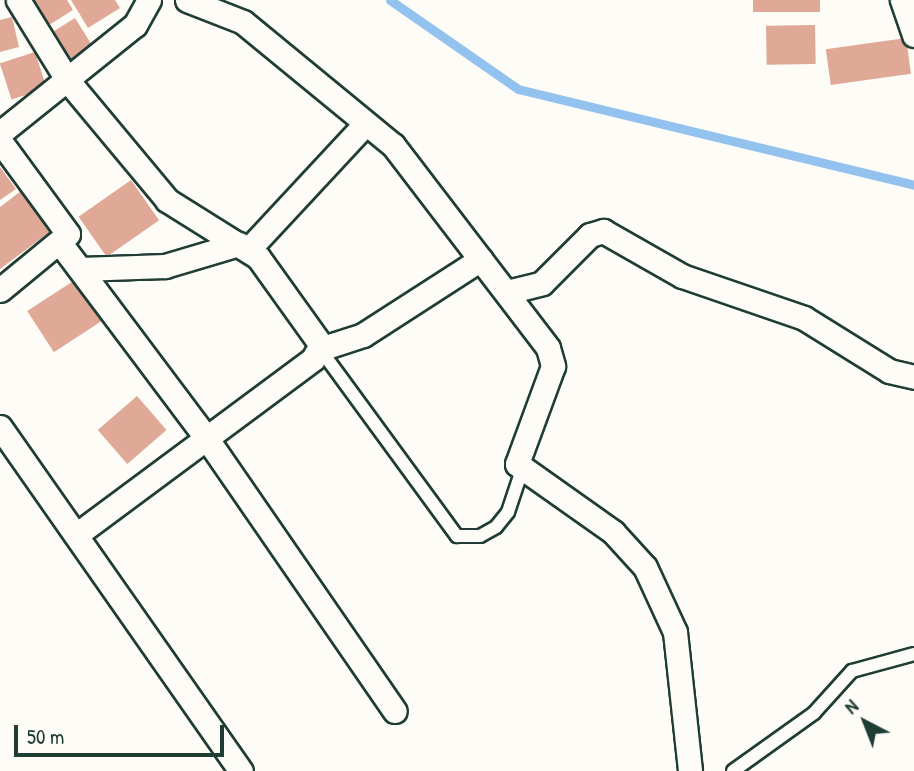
<!DOCTYPE html>
<style>
body{margin:0}
#map{position:relative;width:914px;height:771px;overflow:hidden;background:#fdfcf7;font-family:"Patrick Hand",sans-serif}
div>[style]{position:absolute}
[style*='--x']{left:calc(var(--x)*1px);top:calc(var(--y)*1px);width:calc(var(--w)*1px);rotate:calc(var(--a)*1deg)}
.stream>*{height:9px;margin:-4.5px;padding:0 4.5px;transform-origin:4.5px;border-radius:4.5px;background:#93c2ee}
.building>*{inset:0;background:#e0a997;transform-origin:0 0}
.roads{filter:drop-shadow(2px 0 #1f3d34) drop-shadow(-2px 0 #1f3d34) drop-shadow(0 2px #1f3d34) drop-shadow(0 -2px #1f3d34)}
.lane>*{height:12px;margin:-6px;padding:0 6px;transform-origin:6px;border-radius:6px;background:#fdfcf7}
.street>*{height:23px;margin:-11.5px;padding:0 11.5px;transform-origin:11.5px;border-radius:11.5px;background:#fdfcf7}
span{translate:-50% -50%;white-space:nowrap;text-align:center;line-height:1.15;-webkit-text-stroke:5px #fdfcf7;paint-order:stroke}
.north{position:absolute;left:830px;top:687px;width:70px;height:70px;-webkit-text-stroke:5px #fdfcf7;paint-order:stroke;rotate:318deg;font-size:19px;font-weight:700;line-height:28px;text-align:center;color:#1f3d34}
.north::after{content:'';display:block;margin:auto;width:24px;height:32px;background:#1f3d34;clip-path:polygon(50% 0,100% 100%,50% 72%,0 100%)}
.scale{position:absolute;left:14px;top:725px;width:210px;height:32px;box-sizing:border-box;border:4px solid #1f3d34;border-top:0;padding-left:9px;font-size:21px;line-height:24px;white-space:nowrap;color:#1f3d34;-webkit-text-stroke:5px #fdfcf7;paint-order:stroke}
</style>
<div id="map">
<div class="stream">
<i style="--x:390;--y:0;--w:156;--a:34.8"></i>
<i style="--x:518;--y:89;--w:407;--a:13.6"></i>
</div>
<div class="building">
<i style="clip-path:polygon(34px 0,67px 0,73px 10px,41px 30px,26px 5px)"></i>
<i style="clip-path:polygon(71px 0,115px 0,120px 8px,88px 28px)"></i>
<i style="left:753px;top:0;width:67px;height:12px"></i>
<i style="clip-path:polygon(12px 17px,19px 47px,0 52px,0 20px)"></i>
<i style="left:75px;top:18px;width:41px;height:36px;rotate:58deg"></i>
<i style="left:815px;top:25px;width:39px;height:49px;rotate:89deg"></i>
<i style="left:906px;top:38px;width:36px;height:81px;rotate:82deg"></i>
<i style="left:35px;top:52px;width:38px;height:37px;rotate:72deg"></i>
<i style="clip-path:polygon(0 167px,16px 189px,0 200px)"></i>
<i style="left:131px;top:180px;width:49px;height:64px;rotate:55deg"></i>
<i style="clip-path:polygon(25px 188px,55px 228px,0 269px,0 207px)"></i>
<i style="left:75px;top:280px;width:49px;height:57px;rotate:57deg"></i>
<i style="left:137px;top:396px;width:45px;height:52px;rotate:49deg"></i>
</div>
<div class="roads">
<div class="lane">
<i style="--x:320;--y:349;--w:232;--a:53.8"></i>
<i style="--x:457;--y:536;--w:23;--a:0"></i>
<i style="--x:480;--y:536;--w:18;--a:-29"></i>
<i style="--x:496;--y:527;--w:19;--a:-51"></i>
<i style="--x:508;--y:512;--w:44;--a:-71.6"></i>
<i style="--x:733;--y:771;--w:100;--a:-35.6"></i>
<i style="--x:814;--y:713;--w:57;--a:-47.9"></i>
<i style="--x:852;--y:671;--w:64;--a:-15.3"></i>
</div>
<div class="street">
<i style="--x:18;--y:0;--w:95;--a:58.3"></i>
<i style="--x:68;--y:81;--w:155;--a:50.2"></i>
<i style="--x:167;--y:200;--w:107;--a:32.1"></i>
<i style="--x:258;--y:257;--w:108;--a:54.4"></i>
<i style="--x:321;--y:345;--w:16;--a:120"></i>
<i style="--x:313;--y:359;--w:295;--a:143.4"></i>
<i style="--x:187;--y:0;--w:60;--a:21.4"></i>
<i style="--x:243;--y:22;--w:194;--a:39.4"></i>
<i style="--x:393;--y:145;--w:255;--a:52.6"></i>
<i style="--x:548;--y:348;--w:19;--a:74"></i>
<i style="--x:553;--y:366;--w:104;--a:110.2"></i>
<i style="--x:517;--y:464;--w:118;--a:35.3"></i>
<i style="--x:613;--y:532;--w:47;--a:47.6"></i>
<i style="--x:645;--y:567;--w:72;--a:65.2"></i>
<i style="--x:675;--y:632;--w:140;--a:83.8"></i>
<i style="--x:902;--y:0;--w:37;--a:71"></i>
<i style="--x:0;--y:133;--w:173;--a:-38.7"></i>
<i style="--x:135;--y:25;--w:29;--a:-61"></i>
<i style="--x:0;--y:141;--w:115;--a:53.8"></i>
<i style="--x:68;--y:234;--w:88;--a:140.5"></i>
<i style="--x:60;--y:243;--w:241;--a:53.1"></i>
<i style="--x:205;--y:436;--w:334;--a:55.4"></i>
<i style="--x:248;--y:250;--w:172;--a:-47.1"></i>
<i style="--x:80;--y:269;--w:85;--a:-2"></i>
<i style="--x:165;--y:266;--w:77;--a:-16.6"></i>
<i style="--x:507;--y:292;--w:36;--a:-14"></i>
<i style="--x:542;--y:283;--w:68;--a:-45"></i>
<i style="--x:590;--y:235;--w:14;--a:-17"></i>
<i style="--x:603;--y:231;--w:91;--a:29.7"></i>
<i style="--x:682;--y:276;--w:129;--a:19"></i>
<i style="--x:804;--y:318;--w:100;--a:31.9"></i>
<i style="--x:889;--y:371;--w:26;--a:13"></i>
<i style="--x:320;--y:349;--w:45;--a:-18"></i>
<i style="--x:363;--y:335;--w:140;--a:-32.8"></i>
<i style="--x:0;--y:427;--w:420;--a:55"></i>
</div>
</div>
<div class="north">N</div>
<div class="scale">50 m</div>
</div>
